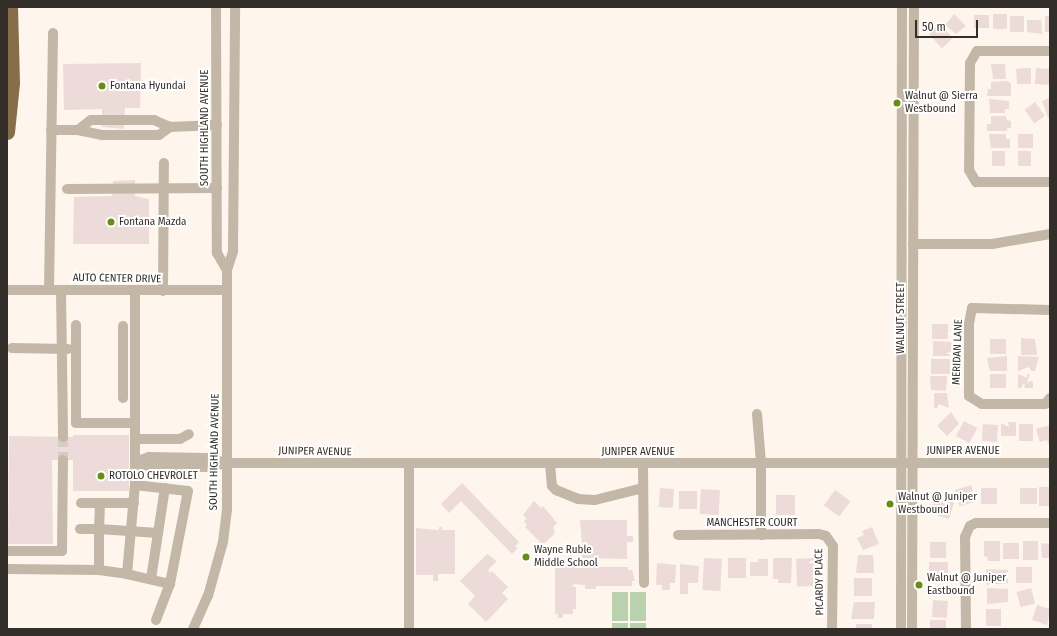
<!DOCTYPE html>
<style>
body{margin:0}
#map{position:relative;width:1057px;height:636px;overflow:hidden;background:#fef5ec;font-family:"Fira Sans Condensed",sans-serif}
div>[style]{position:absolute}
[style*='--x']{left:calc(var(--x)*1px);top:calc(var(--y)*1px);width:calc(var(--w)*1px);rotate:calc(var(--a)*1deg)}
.green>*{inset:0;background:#b9d2ad;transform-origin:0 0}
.building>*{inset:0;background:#eddbd9;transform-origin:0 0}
.minor-tunnel>*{height:10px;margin-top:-5px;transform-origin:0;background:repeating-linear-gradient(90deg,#d5cdc5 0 10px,transparent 0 15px)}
.minor>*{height:10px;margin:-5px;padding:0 5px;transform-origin:5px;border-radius:5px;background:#c3b7a7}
.highway>*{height:15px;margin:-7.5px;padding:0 7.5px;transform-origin:7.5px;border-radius:7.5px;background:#866e4b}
.dots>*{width:11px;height:11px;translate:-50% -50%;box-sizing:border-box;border:2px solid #fff;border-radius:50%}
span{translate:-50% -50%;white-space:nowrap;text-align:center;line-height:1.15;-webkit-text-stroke:4px #fff;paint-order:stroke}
.poi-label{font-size:11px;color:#332e2a}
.left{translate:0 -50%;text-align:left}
.street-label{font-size:11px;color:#332e2a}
.frame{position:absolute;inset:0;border:8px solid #332e2a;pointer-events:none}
.scale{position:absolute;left:915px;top:20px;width:63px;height:18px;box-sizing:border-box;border:2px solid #332e2a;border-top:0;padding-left:5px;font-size:12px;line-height:14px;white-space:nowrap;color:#332e2a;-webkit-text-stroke:3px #fff;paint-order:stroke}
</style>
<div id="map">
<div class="green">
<i style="left:612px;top:592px;width:16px;height:29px"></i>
<i style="left:630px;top:592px;width:16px;height:29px"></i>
<i style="left:612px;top:623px;width:16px;height:6px"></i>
<i style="left:630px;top:623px;width:16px;height:6px"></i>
</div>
<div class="building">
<i style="clip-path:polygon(954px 14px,966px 26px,956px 34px,945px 25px)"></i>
<i style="left:993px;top:14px;width:14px;height:15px"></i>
<i style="left:989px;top:15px;width:13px;height:15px;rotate:90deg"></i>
<i style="left:1010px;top:16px;width:14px;height:16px"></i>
<i style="left:1045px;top:16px;width:5px;height:16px"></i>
<i style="clip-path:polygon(1027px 20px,1041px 20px,1042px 34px,1027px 32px)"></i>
<i style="left:940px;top:24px;width:19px;height:15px;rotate:47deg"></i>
<i style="clip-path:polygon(141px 63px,140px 108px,125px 108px,124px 129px,102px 127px,102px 109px,64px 110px,63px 64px)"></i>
<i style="clip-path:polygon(991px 64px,1005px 64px,1006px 79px,993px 79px)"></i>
<i style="clip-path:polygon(1024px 68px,1031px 68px,1031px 84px,1017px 84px,1016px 69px)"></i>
<i style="left:1036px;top:68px;width:14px;height:16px;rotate:4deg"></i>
<i style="clip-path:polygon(1007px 81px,1011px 83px,1011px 96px,987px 96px,988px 89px,991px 89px,991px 82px)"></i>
<i style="clip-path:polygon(1050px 98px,1050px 117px,1048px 118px,1042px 101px)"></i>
<i style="clip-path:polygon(989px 99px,1009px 101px,1009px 109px,1005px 109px,1005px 113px,990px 113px)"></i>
<i style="left:1035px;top:102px;width:17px;height:13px;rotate:54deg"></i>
<i style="clip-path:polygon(991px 116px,1006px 116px,1007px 120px,1011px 121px,1011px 128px,1007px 128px,1007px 131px,987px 131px,987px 124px,991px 124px)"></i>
<i style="clip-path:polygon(989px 134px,1006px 134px,1006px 139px,1010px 139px,1010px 148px,991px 148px)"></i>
<i style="left:1018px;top:134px;width:15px;height:14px"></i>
<i style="left:992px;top:151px;width:13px;height:15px"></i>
<i style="left:1018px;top:151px;width:13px;height:15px"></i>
<i style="clip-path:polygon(135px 180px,135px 196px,149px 199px,149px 244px,73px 244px,74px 197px,112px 196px,113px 181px)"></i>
<i style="left:932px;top:324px;width:16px;height:15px"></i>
<i style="clip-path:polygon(1021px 338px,1035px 339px,1037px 355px,1021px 355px)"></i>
<i style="left:990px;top:339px;width:16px;height:15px"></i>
<i style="clip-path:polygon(933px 341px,953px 342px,950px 356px,933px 356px)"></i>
<i style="clip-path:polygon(1007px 356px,1007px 371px,990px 371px,987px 358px)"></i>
<i style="clip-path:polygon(1018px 356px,1039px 357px,1035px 371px,1031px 371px,1029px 367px,1018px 371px)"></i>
<i style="left:931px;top:359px;width:19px;height:15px"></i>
<i style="left:990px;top:374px;width:16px;height:14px"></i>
<i style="clip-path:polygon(1018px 374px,1027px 378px,1027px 374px,1030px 374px,1027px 382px,1033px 381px,1033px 388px,1024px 388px,1025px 384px,1023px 384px,1021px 388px,1018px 388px)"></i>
<i style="clip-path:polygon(930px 376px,947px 376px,946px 391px,931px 390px)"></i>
<i style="clip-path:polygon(934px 393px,947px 393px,949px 408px,939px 404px,937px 408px,934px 408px)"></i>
<i style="clip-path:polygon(951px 412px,959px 424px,947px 436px,937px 426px)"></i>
<i style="left:964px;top:421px;width:15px;height:17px;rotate:28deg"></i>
<i style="clip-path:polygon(1008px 422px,1016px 422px,1016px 436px,1001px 436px,1001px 423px,1009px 427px)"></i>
<i style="left:983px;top:424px;width:15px;height:17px;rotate:4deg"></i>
<i style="left:1033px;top:424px;width:17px;height:14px;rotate:90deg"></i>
<i style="clip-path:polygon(1050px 425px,1050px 443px,1048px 444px,1047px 440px,1040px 442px,1036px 429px)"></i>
<i style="clip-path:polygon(73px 435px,129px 435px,129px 491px,73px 491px,73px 460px,52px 460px,53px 544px,8px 544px,9px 436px,73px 437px)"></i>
<i style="clip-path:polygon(462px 483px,519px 542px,515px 546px,518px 548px,512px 554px,461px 501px,449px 513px,441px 504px)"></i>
<i style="left:971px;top:485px;width:17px;height:17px;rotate:73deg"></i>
<i style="left:1039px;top:487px;width:11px;height:19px"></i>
<i style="left:660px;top:488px;width:14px;height:19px;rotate:4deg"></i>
<i style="left:981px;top:488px;width:16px;height:16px"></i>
<i style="left:1020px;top:488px;width:17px;height:16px"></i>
<i style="left:701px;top:489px;width:19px;height:25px;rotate:3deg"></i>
<i style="left:835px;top:490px;width:19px;height:19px;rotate:36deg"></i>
<i style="left:679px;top:491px;width:18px;height:18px"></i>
<i style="left:776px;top:495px;width:19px;height:20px"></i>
<i style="left:936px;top:497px;width:19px;height:17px;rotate:18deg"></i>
<i style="clip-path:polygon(534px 501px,541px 508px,543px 506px,557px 523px,553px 527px,555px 533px,543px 545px,525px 527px,527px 525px,524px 521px,527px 519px,523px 515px)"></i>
<i style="clip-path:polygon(580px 520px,627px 520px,627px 536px,633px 536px,633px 542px,627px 542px,627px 559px,582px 558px,582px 546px,576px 546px,576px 543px,582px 543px)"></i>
<i style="clip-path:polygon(439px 527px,442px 527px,442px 530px,455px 530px,455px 574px,438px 574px,438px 581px,433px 581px,433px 575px,416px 575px,416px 528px,439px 530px)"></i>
<i style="clip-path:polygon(872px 527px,879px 544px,863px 550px,857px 538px,864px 535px,862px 531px)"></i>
<i style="clip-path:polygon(984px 541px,1000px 541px,1000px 561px,988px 561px,987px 557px,984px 556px)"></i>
<i style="left:1023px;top:541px;width:15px;height:19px"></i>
<i style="left:930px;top:542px;width:16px;height:16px"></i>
<i style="left:1003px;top:543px;width:16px;height:16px"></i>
<i style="clip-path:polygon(1041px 543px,1050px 544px,1050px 558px,1042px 558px)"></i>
<i style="clip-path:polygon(487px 554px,497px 561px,488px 570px,490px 573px,492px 571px,508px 587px,502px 593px,508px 599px,486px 622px,468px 604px,475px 596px,460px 581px)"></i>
<i style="clip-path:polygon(858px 555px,873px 555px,874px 573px,856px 573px)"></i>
<i style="left:704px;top:558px;width:18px;height:32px;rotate:3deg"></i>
<i style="left:728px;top:558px;width:18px;height:20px"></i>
<i style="clip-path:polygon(773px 558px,792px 558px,791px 583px,778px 583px,778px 579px,773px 579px)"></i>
<i style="left:814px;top:558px;width:28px;height:18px;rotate:88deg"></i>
<i style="clip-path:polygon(758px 559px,768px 559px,768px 576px,750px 576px,750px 562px,758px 562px)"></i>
<i style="left:929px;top:562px;width:19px;height:16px"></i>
<i style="clip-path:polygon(657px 563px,676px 565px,675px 583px,670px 583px,670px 590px,662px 590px,662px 585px,656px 585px)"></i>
<i style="clip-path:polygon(680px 564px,699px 566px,698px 583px,688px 583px,688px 594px,680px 594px)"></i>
<i style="clip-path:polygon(555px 567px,628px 567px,628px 570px,632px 570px,635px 581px,632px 581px,632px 586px,596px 586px,596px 589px,585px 589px,585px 585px,573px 584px,573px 587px,576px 587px,576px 609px,573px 609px,573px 614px,563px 614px,563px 618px,558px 618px,558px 614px,555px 614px)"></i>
<i style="left:1016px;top:567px;width:16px;height:16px"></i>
<i style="clip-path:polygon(986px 569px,1008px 570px,1008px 583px,986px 585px)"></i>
<i style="left:854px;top:578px;width:18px;height:18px"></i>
<i style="clip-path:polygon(987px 588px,1008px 589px,1008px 602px,987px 604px)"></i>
<i style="left:1031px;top:588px;width:16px;height:15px;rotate:75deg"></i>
<i style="left:933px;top:600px;width:15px;height:17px;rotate:4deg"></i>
<i style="clip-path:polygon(854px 602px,875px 602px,874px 619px,851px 619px)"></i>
<i style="clip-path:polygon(1037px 605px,1050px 609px,1047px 625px,1032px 620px)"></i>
<i style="left:986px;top:609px;width:15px;height:17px"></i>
<i style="left:930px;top:620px;width:16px;height:9px"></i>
<i style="left:856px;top:624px;width:16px;height:5px"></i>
</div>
<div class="minor-tunnel">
<i style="--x:63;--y:437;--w:23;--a:90"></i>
</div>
<div class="minor">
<i style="--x:216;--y:7;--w:246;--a:89.8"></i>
<i style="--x:217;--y:253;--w:20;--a:60"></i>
<i style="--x:1050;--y:51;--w:73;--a:180"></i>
<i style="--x:977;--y:51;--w:14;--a:120"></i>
<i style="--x:970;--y:63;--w:107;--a:90.5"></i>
<i style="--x:969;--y:170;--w:14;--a:60"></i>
<i style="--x:976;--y:182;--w:74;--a:0"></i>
<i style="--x:51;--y:130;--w:27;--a:0"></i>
<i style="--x:78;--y:130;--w:25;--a:12"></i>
<i style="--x:102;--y:135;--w:57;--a:0"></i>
<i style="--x:159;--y:135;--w:14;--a:-36"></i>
<i style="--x:78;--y:130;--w:16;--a:-38"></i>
<i style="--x:91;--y:120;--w:63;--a:0"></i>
<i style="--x:154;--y:120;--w:17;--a:24"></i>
<i style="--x:170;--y:127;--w:47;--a:-2.4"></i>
<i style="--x:67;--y:189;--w:150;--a:-0.4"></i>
<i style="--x:913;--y:244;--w:79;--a:0"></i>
<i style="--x:992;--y:244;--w:59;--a:-9.8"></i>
<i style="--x:7;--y:290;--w:220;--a:0"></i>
<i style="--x:49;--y:290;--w:257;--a:-89.1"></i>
<i style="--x:61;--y:290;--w:147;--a:89.2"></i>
<i style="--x:163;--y:291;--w:128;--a:-89.6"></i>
<i style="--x:1050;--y:310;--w:78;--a:-178.5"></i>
<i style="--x:972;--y:308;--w:16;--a:101"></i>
<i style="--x:969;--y:324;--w:72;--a:90"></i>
<i style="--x:969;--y:396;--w:15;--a:32"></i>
<i style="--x:982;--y:404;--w:63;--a:0"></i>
<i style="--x:1045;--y:404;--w:8;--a:-50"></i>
<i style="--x:76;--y:325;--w:98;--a:90"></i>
<i style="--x:76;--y:423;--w:59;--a:0"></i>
<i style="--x:123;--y:326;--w:72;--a:90"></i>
<i style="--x:12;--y:348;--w:56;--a:1"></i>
<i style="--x:757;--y:414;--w:49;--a:85.3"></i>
<i style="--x:761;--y:463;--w:72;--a:90"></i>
<i style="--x:135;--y:439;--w:45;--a:0"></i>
<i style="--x:180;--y:439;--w:10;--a:-29"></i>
<i style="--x:135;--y:462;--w:15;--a:16"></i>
<i style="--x:149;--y:466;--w:57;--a:1"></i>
<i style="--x:206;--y:467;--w:21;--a:-11"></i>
<i style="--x:227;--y:463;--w:823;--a:0"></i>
<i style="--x:135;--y:462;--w:15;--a:-20"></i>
<i style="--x:149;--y:457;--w:57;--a:1"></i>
<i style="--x:206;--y:458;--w:17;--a:13"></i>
<i style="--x:550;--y:464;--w:22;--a:85"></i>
<i style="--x:552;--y:486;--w:6;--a:45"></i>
<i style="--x:556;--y:490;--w:24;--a:22"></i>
<i style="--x:578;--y:499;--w:17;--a:3"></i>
<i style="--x:595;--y:500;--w:49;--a:-14"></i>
<i style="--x:409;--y:465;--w:164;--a:90"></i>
<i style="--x:643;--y:465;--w:118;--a:89.5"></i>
<i style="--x:135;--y:485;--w:53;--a:6.5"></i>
<i style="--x:188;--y:491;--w:95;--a:101"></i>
<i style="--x:170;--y:584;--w:44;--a:-166.9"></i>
<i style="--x:127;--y:574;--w:89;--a:-84.9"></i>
<i style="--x:135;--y:485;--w:194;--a:-90"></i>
<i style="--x:81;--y:503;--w:19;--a:0"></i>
<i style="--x:134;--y:503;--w:34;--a:180"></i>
<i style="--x:100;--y:503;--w:26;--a:92"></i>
<i style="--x:99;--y:529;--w:59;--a:3.9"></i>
<i style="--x:80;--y:529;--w:19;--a:0"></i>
<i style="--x:99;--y:529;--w:41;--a:90"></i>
<i style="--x:678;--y:535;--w:141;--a:-0.4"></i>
<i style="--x:819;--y:534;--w:7;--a:16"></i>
<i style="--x:826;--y:536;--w:12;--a:55"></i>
<i style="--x:833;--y:546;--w:83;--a:90.7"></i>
<i style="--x:7;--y:551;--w:55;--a:0"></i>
<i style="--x:62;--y:551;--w:91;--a:-89.4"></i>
<i style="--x:7;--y:569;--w:92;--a:0.6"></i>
<i style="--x:99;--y:570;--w:28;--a:8"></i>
<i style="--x:151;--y:579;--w:92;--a:-81.3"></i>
<i style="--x:156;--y:620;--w:39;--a:-69"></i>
<i style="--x:193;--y:629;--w:36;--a:-66"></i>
<i style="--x:208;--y:596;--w:56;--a:-74.5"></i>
<i style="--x:223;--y:542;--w:34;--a:-83"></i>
<i style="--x:227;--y:508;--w:238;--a:-90"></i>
<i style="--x:227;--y:270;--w:20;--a:-72"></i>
<i style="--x:233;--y:251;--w:244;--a:-89.5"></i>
<i style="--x:901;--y:629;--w:622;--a:-89.91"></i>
<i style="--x:912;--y:629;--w:622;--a:-89.82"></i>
<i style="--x:966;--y:629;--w:92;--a:-90.6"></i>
<i style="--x:965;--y:537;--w:12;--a:-66"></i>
<i style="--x:970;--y:526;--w:7;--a:-27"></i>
<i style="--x:976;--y:523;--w:74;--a:0"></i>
</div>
<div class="highway">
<i style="--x:7;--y:132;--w:49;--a:-84.2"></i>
<i style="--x:12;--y:83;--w:76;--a:-91.5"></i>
</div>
<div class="dots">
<i style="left:102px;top:86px;background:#688c14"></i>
<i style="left:897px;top:103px;background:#688c14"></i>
<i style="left:111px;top:222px;background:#688c14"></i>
<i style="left:101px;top:476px;background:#688c14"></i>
<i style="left:890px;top:504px;background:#688c14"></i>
<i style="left:526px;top:557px;background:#688c14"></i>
<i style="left:919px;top:585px;background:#688c14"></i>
</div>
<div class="poi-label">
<span class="left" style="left:110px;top:86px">Fontana Hyundai</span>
<span class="left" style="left:905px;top:103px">Walnut @ Sierra<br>Westbound</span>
<span class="left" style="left:119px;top:222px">Fontana Mazda</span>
<span class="left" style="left:109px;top:476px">ROTOLO CHEVROLET</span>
<span class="left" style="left:898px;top:504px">Walnut @ Juniper<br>Westbound</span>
<span class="left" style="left:534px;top:557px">Wayne Ruble<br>Middle School</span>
<span class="left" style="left:927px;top:585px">Walnut @ Juniper<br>Eastbound</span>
</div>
<div class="street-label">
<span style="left:205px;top:128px;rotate:-90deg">SOUTH HIGHLAND AVENUE</span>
<span style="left:117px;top:279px;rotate:1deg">AUTO CENTER DRIVE</span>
<span style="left:901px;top:318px;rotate:-90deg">WALNUT STREET</span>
<span style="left:958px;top:352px;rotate:-88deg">MERIDAN LANE</span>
<span style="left:963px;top:451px">JUNIPER AVENUE</span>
<span style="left:215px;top:452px;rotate:-89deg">SOUTH HIGHLAND AVENUE</span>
<span style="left:315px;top:452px;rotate:1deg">JUNIPER AVENUE</span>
<span style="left:638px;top:452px">JUNIPER AVENUE</span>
<span style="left:752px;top:523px">MANCHESTER COURT</span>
<span style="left:820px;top:582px;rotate:-91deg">PICARDY PLACE</span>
</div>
<div class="frame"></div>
<div class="scale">50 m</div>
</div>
